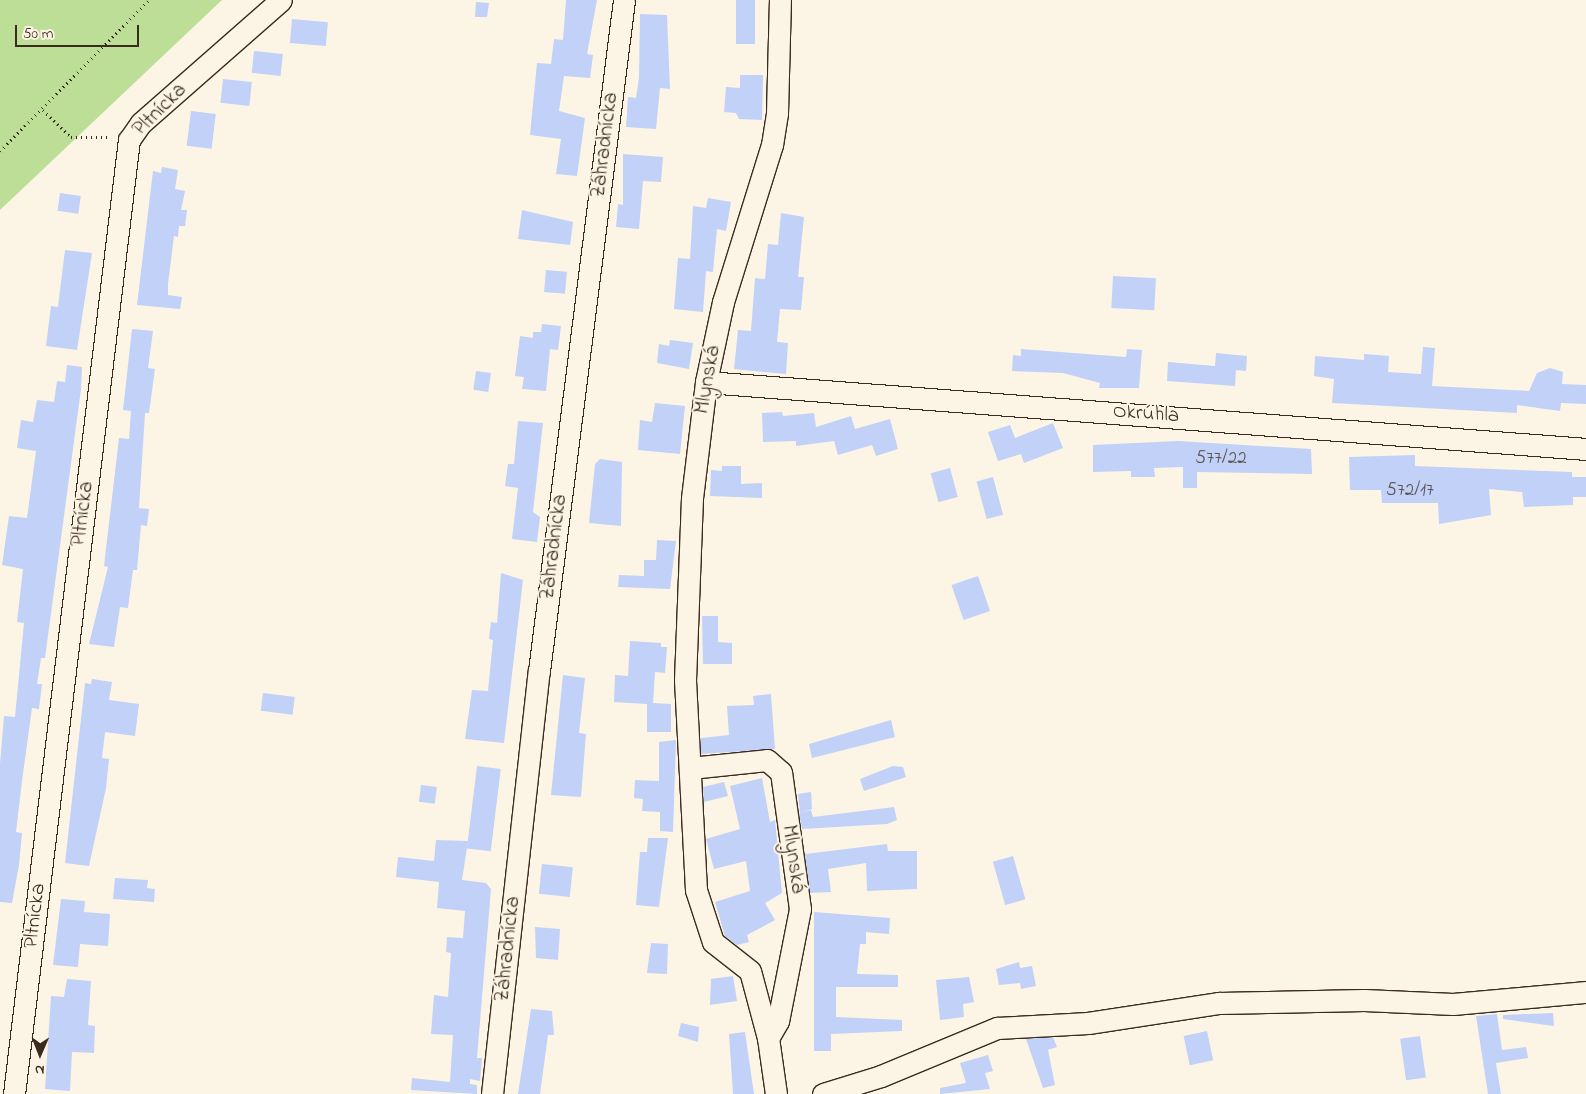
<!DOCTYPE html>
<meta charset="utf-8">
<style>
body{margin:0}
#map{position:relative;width:1586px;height:1094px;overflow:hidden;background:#fcf5e5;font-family:"Indie Flower",sans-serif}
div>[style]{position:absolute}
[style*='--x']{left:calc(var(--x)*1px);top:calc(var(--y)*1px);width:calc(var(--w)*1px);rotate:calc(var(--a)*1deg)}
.green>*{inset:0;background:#bdde97}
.building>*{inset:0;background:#c2d1f7;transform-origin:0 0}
.path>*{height:3px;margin-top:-1.5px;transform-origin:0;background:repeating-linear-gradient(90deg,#3b2a1e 0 1px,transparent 0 5px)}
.roads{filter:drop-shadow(1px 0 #3b2a1e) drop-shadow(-1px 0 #3b2a1e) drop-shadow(0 1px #3b2a1e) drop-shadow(0 -1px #3b2a1e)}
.minor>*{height:21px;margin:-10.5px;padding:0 10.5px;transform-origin:10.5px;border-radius:10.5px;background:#fcf5e5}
span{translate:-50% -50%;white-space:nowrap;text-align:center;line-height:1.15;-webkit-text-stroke:4px #fcf5e5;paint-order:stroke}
.number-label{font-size:19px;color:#5d5454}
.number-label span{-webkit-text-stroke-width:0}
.street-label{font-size:21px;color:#3b2a1e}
.north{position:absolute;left:15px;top:1029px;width:50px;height:50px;-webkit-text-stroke:4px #fcf5e5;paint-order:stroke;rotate:181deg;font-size:14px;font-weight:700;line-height:20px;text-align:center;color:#3b2a1e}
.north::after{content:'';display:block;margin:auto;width:18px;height:22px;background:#3b2a1e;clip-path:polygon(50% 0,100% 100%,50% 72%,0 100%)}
.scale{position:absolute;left:15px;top:25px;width:124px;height:22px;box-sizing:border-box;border:2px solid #3b2a1e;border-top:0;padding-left:6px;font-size:15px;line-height:18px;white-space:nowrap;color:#3b2a1e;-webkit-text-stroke:4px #fcf5e5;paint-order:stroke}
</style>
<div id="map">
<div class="green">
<i style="clip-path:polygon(0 0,222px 0,0 210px)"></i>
</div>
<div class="building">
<i style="clip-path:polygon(566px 0,597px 0,587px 54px,593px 55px,590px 78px,564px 76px,559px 111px,585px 118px,577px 176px,556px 174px,561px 139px,530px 135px,537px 63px,551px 64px,554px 39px,563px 40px)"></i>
<i style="left:736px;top:0;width:19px;height:44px"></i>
<i style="clip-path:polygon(476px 2px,489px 3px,487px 17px,475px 17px)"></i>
<i style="clip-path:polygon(640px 14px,667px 15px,670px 89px,660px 88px,656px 129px,626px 127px,628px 97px,636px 98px,639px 78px)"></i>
<i style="left:292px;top:19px;width:36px;height:24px;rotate:5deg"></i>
<i style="left:254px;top:51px;width:29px;height:22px;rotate:6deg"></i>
<i style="clip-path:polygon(740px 75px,763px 75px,762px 120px,739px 119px,736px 113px,724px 112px,726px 87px,740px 88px)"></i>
<i style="left:223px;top:79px;width:29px;height:24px;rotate:6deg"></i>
<i style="left:191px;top:111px;width:25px;height:35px;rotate:7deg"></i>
<i style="clip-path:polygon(623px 154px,663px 157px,661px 182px,643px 181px,639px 229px,616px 227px,618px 204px,623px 205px)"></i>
<i style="clip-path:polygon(162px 167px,178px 170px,175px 189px,185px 191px,181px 210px,187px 210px,185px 226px,179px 226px,178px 237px,174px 236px,168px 284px,168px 295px,182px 297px,180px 309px,137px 305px,153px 171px,161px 173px)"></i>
<i style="left:60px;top:193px;width:21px;height:18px;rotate:8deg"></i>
<i style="clip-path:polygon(708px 198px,731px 202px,726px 231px,717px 229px,713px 272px,706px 271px,703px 312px,674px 309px,678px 258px,690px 259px,693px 206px,706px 208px)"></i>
<i style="clip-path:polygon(522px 210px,573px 222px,570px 245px,518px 239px)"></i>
<i style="clip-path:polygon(781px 213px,804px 217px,798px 277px,804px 277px,801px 310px,780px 309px,777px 342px,788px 343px,786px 374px,734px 369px,738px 330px,751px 331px,755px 278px,765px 279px,768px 244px,778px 245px)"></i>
<i style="clip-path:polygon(65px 250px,92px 253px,77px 350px,46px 346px,51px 306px,58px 307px)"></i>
<i style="left:546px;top:270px;width:21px;height:22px;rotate:5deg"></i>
<i style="left:1113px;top:276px;width:43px;height:32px;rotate:3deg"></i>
<i style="clip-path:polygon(542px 324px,561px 326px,558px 350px,550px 349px,546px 391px,522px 389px,524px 377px,515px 376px,520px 336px,533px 338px,533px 332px,541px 332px)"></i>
<i style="clip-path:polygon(132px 329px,153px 331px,148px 368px,155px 369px,149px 413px,145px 413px,139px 508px,149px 509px,147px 526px,141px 525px,137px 570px,133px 570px,128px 608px,120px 607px,114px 647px,89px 644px,108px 567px,104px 566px,119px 438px,129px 439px,131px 411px,123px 410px)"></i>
<i style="clip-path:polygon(670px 340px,693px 343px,689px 369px,657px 363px,659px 344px,669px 346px)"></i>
<i style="clip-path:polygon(1423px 347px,1435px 348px,1432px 386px,1529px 391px,1537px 373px,1550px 368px,1563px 372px,1562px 384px,1586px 385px,1586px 404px,1561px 403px,1560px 411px,1517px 405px,1517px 413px,1332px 403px,1334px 379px,1314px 376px,1315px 356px,1364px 360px,1364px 354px,1389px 356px,1388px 372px,1421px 374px)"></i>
<i style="clip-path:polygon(1021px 349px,1126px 357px,1127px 349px,1142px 350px,1139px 388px,1099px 388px,1100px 383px,1063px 373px,1012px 371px,1013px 355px,1021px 356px)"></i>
<i style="clip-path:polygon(1216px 353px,1247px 356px,1246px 371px,1236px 370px,1235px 386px,1167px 381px,1168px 362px,1215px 366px)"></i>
<i style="clip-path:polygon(67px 365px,82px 367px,81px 389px,45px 658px,41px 658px,37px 684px,42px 684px,39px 709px,32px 708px,22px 781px,16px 832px,22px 833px,19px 865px,12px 903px,0 902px,0 764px,4px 716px,15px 717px,24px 623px,17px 622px,23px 569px,2px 565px,9px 516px,27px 518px,36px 451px,17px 448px,21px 420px,33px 422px,37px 400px,54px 402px,57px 381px,65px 382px)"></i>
<i style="left:476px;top:371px;width:15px;height:19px;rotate:8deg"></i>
<i style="clip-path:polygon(655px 403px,685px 406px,680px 454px,638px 450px,640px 420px,652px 422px)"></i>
<i style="clip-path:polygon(782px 412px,783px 416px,814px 413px,816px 427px,851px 416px,855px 429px,890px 419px,898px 449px,876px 456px,872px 445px,838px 455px,834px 441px,796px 446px,796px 441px,763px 442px,762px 413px)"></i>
<i style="clip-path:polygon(518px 421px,543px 423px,533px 512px,540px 517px,537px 542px,512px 539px,518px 488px,505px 486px,508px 464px,514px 464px)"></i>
<i style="clip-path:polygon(1053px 423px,1063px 448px,1024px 463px,1021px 454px,998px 461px,988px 432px,1010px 425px,1015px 438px)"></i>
<i style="clip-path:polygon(1178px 441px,1311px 449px,1312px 474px,1197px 472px,1197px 488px,1183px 488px,1183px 467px,1154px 468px,1155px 477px,1131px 477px,1131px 471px,1093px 472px,1093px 445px)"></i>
<i style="clip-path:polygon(1415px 455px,1415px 466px,1572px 472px,1572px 477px,1586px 477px,1586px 497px,1573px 497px,1573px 505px,1524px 507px,1522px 492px,1489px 489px,1491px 515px,1439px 524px,1438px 503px,1382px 503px,1381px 490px,1350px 490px,1349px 457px)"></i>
<i style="clip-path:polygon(600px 459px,622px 462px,621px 526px,589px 523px,595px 464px)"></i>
<i style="clip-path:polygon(722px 466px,741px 466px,741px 484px,762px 483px,762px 498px,710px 496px,711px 470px,722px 471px)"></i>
<i style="left:950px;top:468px;width:30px;height:20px;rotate:75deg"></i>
<i style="left:993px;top:477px;width:39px;height:17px;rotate:75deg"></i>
<i style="clip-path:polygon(657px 540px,676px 541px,670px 589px,618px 587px,619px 575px,644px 576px,644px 560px,656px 560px)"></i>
<i style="clip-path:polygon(501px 573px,523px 580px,504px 743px,465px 739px,472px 690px,488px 691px,493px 640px,489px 639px,491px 622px,497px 623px)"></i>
<i style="left:978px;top:576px;width:37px;height:28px;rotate:71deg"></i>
<i style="clip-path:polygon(702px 616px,718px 616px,718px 642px,732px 643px,732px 664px,703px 664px)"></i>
<i style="clip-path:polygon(630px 641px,661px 643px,661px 647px,667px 647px,665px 673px,655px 672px,653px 703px,671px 704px,671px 732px,647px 732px,647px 704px,614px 702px,615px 675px,628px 676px)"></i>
<i style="clip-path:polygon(563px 675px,585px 678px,579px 733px,586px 734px,581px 797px,551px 795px)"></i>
<i style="clip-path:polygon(92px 679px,112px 682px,109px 700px,139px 704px,135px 736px,105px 732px,102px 758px,109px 759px,106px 788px,89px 866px,65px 863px,85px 683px,91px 684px)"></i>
<i style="left:263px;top:693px;width:32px;height:18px;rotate:7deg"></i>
<i style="clip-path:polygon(771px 694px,775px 749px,701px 754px,701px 738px,729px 735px,727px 706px,754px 705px,753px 696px)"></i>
<i style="clip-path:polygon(891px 720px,895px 737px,812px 758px,809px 744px)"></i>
<i style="clip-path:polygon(676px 740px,673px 832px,660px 831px,660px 812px,642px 811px,643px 799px,634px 798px,635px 780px,659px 781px,659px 742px)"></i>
<i style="left:477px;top:766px;width:24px;height:83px;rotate:7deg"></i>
<i style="clip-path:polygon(893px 766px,903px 767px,906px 777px,864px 791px,860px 779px)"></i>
<i style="clip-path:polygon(762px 778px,770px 822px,775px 820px,782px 893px,765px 903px,775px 920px,747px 935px,749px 942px,737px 945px,725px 936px,715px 902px,750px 891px,746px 861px,714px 869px,706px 839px,740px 829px,730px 786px)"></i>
<i style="clip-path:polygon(724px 782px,728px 796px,704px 802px,703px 787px)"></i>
<i style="left:421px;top:785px;width:16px;height:17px;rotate:7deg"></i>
<i style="clip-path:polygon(811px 792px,812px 809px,800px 813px,798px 794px)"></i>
<i style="clip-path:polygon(894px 807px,897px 820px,887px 824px,802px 829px,799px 813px,811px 810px,813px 817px)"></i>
<i style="clip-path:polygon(648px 838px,668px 838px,659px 907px,636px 905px,640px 852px,647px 852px)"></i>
<i style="clip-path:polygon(436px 840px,468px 841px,462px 880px,486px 883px,491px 889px,477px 1058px,482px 1058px,480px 1081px,470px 1079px,470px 1084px,477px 1085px,477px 1094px,411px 1090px,412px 1078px,450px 1082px,453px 1035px,431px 1034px,434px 995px,448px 997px,451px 953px,446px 952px,447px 937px,463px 938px,465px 911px,437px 908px,439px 882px,396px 877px,398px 857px,434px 861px)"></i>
<i style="clip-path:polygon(887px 844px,888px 851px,917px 851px,917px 889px,867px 891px,866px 863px,828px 869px,831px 892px,810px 893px,805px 854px)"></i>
<i style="left:1013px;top:856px;width:45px;height:21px;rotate:74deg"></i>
<i style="left:542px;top:864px;width:31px;height:30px;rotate:6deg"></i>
<i style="clip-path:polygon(115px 878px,148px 880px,147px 888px,155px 889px,154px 902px,113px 899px)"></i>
<i style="clip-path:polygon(61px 899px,85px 901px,84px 912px,110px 914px,108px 946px,80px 944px,78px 967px,53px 965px)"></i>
<i style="clip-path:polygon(814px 912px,890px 918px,889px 934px,866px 932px,866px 944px,860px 944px,857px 974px,898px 975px,898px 987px,836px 987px,836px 1017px,902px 1020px,902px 1031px,831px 1034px,831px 1051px,814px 1051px)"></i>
<i style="clip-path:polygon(535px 927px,560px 929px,558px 960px,536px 958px)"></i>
<i style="clip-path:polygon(651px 943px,668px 944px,667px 974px,647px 973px)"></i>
<i style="clip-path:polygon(1019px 962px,1020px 968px,1032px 966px,1036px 986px,1021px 989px,1020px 983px,999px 985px,996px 969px)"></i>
<i style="clip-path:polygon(733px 976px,737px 1001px,710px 1005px,711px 979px)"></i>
<i style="clip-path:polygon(969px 977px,974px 1002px,963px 1004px,964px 1017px,940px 1020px,936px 980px)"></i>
<i style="clip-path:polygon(67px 979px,91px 981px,88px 1025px,95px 1026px,94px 1053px,72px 1052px,70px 1091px,45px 1089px,51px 996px,64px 997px)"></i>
<i style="clip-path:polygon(531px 1009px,552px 1011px,554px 1035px,548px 1035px,540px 1094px,518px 1094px)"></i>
<i style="clip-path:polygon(1553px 1013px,1554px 1026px,1503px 1019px,1503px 1015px)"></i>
<i style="clip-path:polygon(1497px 1014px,1502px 1050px,1526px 1047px,1528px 1058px,1496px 1063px,1501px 1094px,1488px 1094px,1476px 1016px)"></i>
<i style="clip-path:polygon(681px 1023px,699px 1027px,698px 1042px,678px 1036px)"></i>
<i style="left:1207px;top:1031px;width:30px;height:24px;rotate:78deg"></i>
<i style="clip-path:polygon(745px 1032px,754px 1094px,733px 1094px,729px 1034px)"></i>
<i style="left:1420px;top:1036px;width:42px;height:20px;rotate:82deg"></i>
<i style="clip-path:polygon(1053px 1037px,1057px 1047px,1048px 1050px,1055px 1085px,1043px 1088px,1026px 1039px)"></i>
<i style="clip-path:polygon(988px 1055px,993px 1071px,985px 1073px,990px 1089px,940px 1094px,940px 1088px,966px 1083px,960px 1063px)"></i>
</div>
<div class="path">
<i style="--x:43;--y:110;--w:39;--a:44"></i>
<i style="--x:71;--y:137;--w:40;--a:0"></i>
<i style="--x:0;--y:151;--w:212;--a:-45.4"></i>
</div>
<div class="roads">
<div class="minor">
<i style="--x:706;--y:382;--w:883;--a:4.35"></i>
<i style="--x:690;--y:768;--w:77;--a:-5.9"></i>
<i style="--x:767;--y:760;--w:18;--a:41"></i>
<i style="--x:781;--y:772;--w:138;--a:82.1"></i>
<i style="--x:800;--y:909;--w:114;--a:101.1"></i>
<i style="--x:778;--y:1021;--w:20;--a:120"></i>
<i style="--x:14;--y:1094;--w:961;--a:-83.13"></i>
<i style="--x:129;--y:140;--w:21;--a:-55"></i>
<i style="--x:141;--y:123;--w:186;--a:-41.3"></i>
<i style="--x:492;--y:1094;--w:426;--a:-83.7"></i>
<i style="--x:539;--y:671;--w:676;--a:-82.78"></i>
<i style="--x:776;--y:1094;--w:57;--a:-98.1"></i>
<i style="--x:768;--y:1038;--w:69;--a:-105"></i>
<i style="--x:750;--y:971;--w:47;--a:-141.9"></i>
<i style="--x:713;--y:942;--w:55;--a:-108.1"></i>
<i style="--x:696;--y:890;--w:210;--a:-93"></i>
<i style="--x:685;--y:680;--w:182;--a:-87.8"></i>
<i style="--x:692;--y:498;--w:117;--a:-83.1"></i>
<i style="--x:706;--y:382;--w:82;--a:-78"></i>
<i style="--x:723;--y:302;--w:164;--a:-72.7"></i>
<i style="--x:772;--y:145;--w:32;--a:-81"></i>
<i style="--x:777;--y:113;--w:113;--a:-88.5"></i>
<i style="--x:823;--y:1094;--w:61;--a:-17.2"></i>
<i style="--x:881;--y:1076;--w:126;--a:-22.5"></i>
<i style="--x:997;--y:1028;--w:91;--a:-3.1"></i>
<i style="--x:1088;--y:1023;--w:133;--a:-8.7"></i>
<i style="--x:1219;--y:1003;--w:145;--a:-1.2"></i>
<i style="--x:1364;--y:1000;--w:89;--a:2.6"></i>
<i style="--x:1453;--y:1004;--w:134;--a:-5.2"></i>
</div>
</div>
<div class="number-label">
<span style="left:1221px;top:459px">577/22</span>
<span style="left:1410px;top:491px">572/17</span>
</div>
<div class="street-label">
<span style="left:160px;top:110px;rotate:-45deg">Pltnícka</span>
<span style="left:605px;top:145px;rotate:-83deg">Záhradnícka</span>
<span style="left:708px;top:380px;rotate:-80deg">Mlynská</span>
<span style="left:1146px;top:414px;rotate:4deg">Okrúhla</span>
<span style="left:83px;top:514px;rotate:-83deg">Pltnícka</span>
<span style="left:554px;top:547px;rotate:-83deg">Záhradnícka</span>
<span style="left:793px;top:859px;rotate:82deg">Mlynská</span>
<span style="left:35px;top:916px;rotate:-83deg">Pltnícka</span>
<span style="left:508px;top:949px;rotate:-84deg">Záhradnícka</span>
</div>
<div class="north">N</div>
<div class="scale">50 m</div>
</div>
